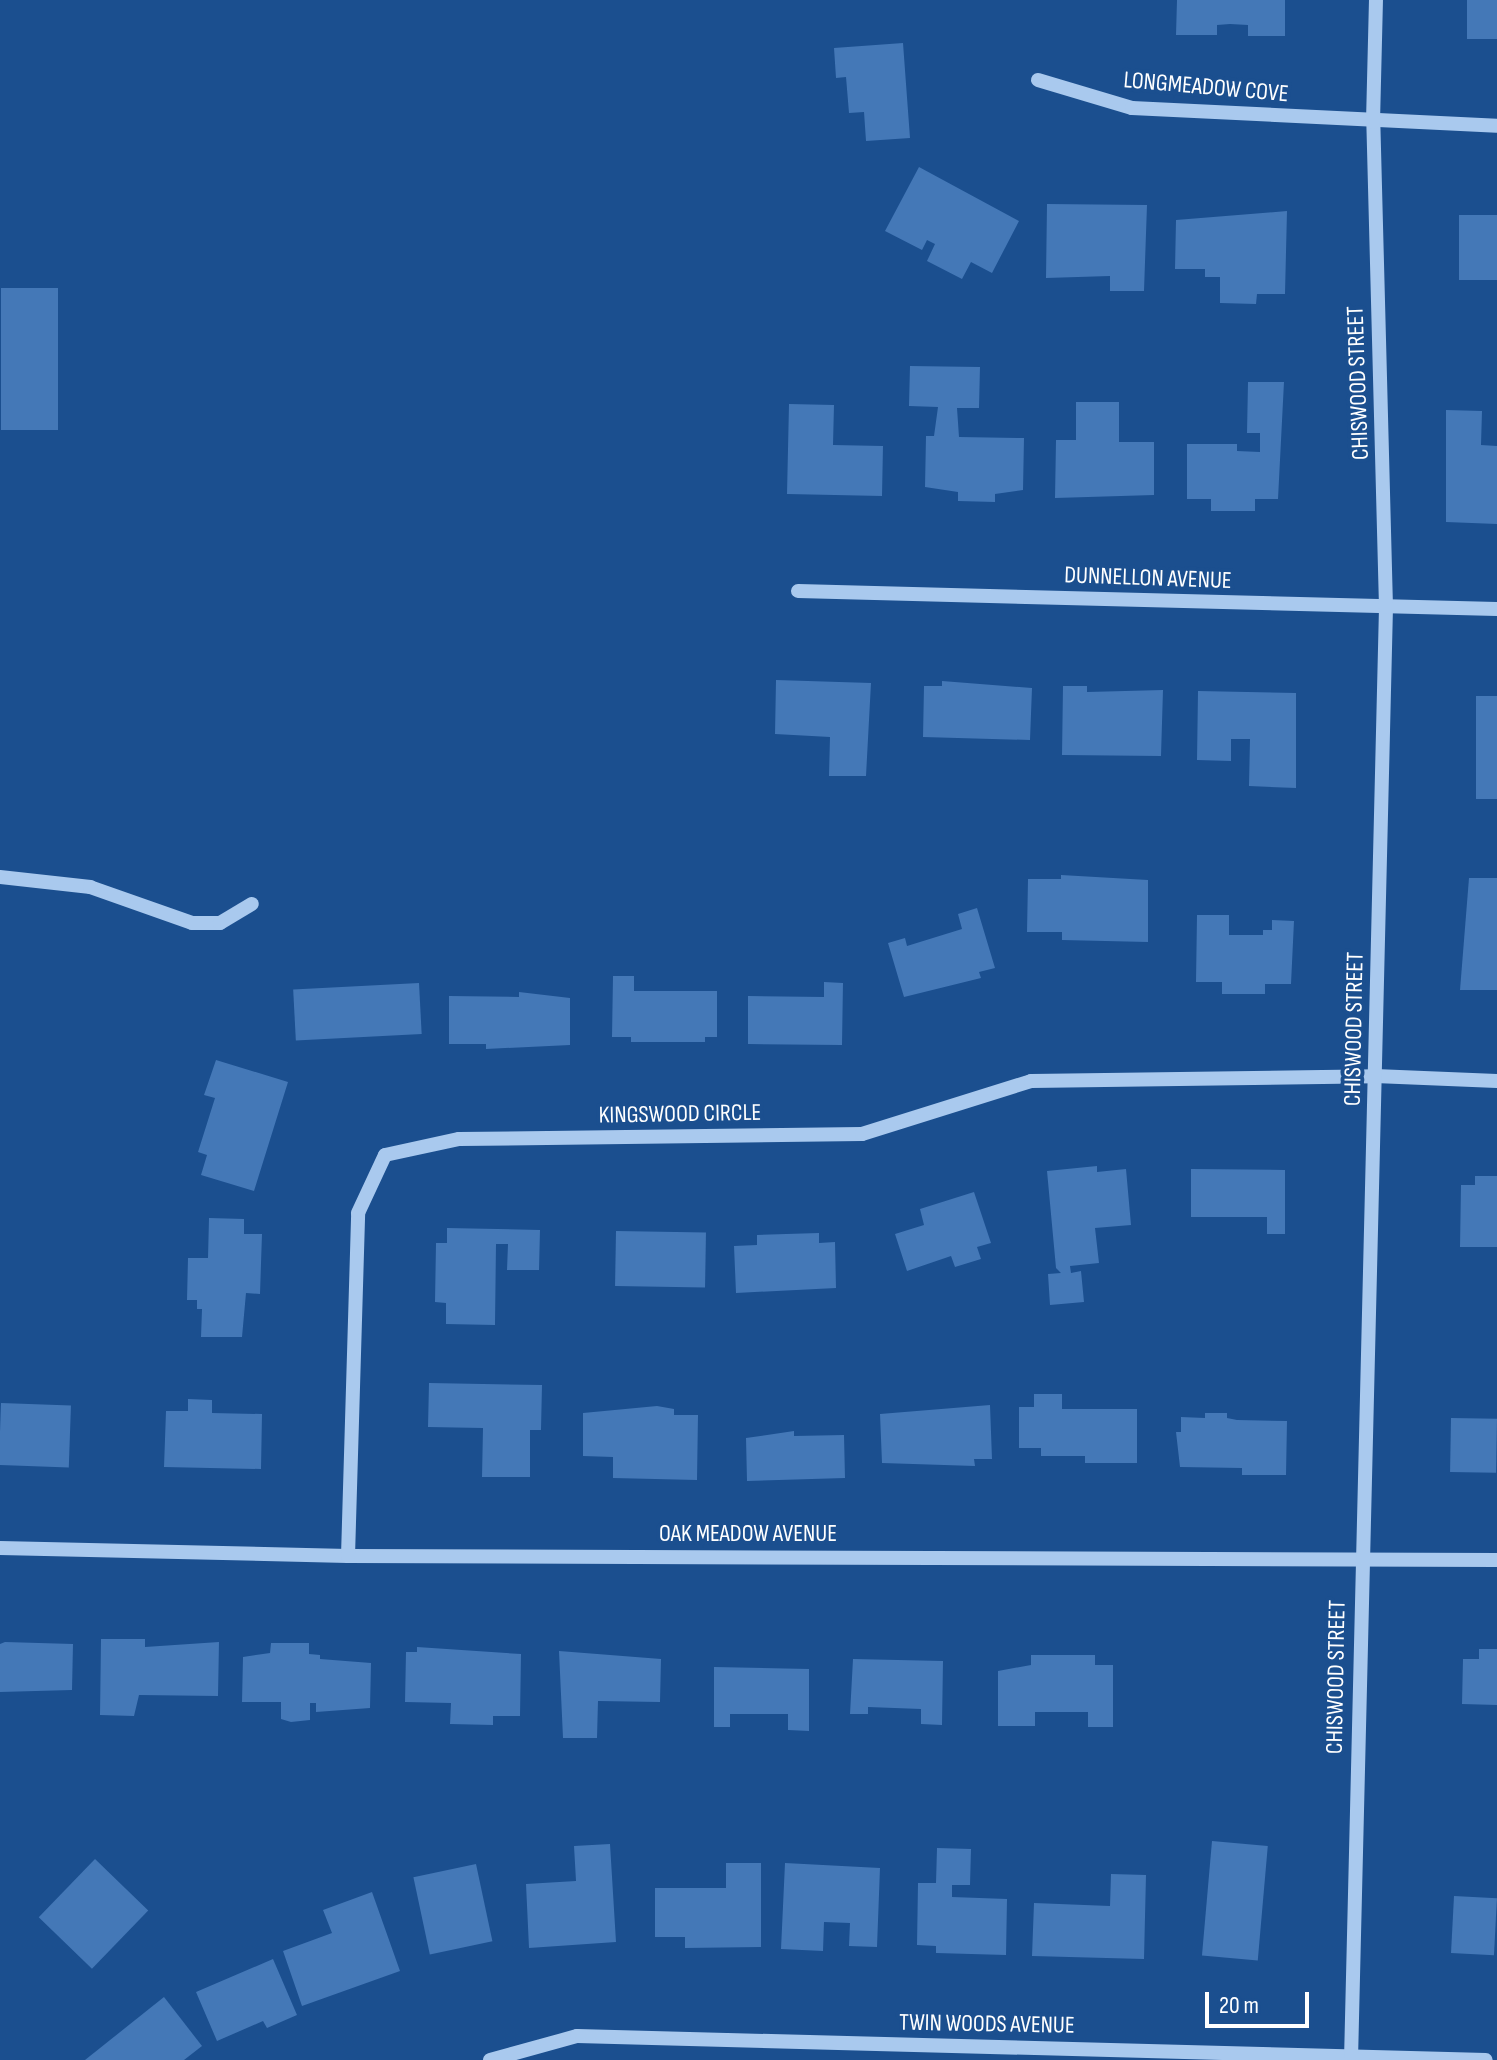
<!DOCTYPE html>
<style>
body{margin:0}
#map{position:relative;width:1497px;height:2060px;overflow:hidden;background:#1b4f8f;font-family:"Sofia Sans Condensed",sans-serif}
div>[style]{position:absolute}
[style*='--x']{left:calc(var(--x)*1px);top:calc(var(--y)*1px);width:calc(var(--w)*1px);rotate:calc(var(--a)*1deg)}
.building>*{inset:0;background:#4478b7;transform-origin:0 0}
.minor>*{height:14px;margin:-7px;padding:0 7px;transform-origin:7px;border-radius:7px;background:#a9c9ee}
span{translate:-50% -50%;white-space:nowrap;text-align:center;line-height:1.15;-webkit-text-stroke:8px #1b4f8f;paint-order:stroke}
.street-label{font-size:24px;color:#fff}
.scale{position:absolute;left:1205px;top:1992px;width:104px;height:36px;box-sizing:border-box;border:4px solid #fff;border-top:0;padding-left:10px;font-size:24px;line-height:28px;white-space:nowrap;color:#fff;-webkit-text-stroke:6px #1b4f8f;paint-order:stroke}
</style>
<div id="map">
<div class="building">
<i style="clip-path:polygon(1177px 0,1285px 0,1285px 36px,1248px 36px,1248px 25px,1230px 24px,1217px 25px,1217px 35px,1176px 35px)"></i>
<i style="left:1467px;top:0;width:30px;height:39px"></i>
<i style="clip-path:polygon(903px 43px,910px 138px,866px 141px,864px 112px,849px 113px,846px 77px,836px 78px,834px 48px)"></i>
<i style="clip-path:polygon(919px 167px,1019px 221px,992px 273px,971px 262px,962px 279px,927px 261px,935px 244px,927px 240px,922px 250px,885px 231px)"></i>
<i style="clip-path:polygon(1047px 204px,1147px 205px,1144px 291px,1110px 291px,1110px 276px,1046px 278px)"></i>
<i style="clip-path:polygon(1287px 211px,1285px 294px,1257px 294px,1256px 304px,1220px 303px,1220px 277px,1205px 277px,1205px 269px,1175px 269px,1176px 220px)"></i>
<i style="left:1459px;top:215px;width:38px;height:65px"></i>
<i style="left:1px;top:288px;width:57px;height:142px"></i>
<i style="clip-path:polygon(910px 366px,980px 367px,979px 408px,957px 408px,959px 437px,1024px 438px,1023px 490px,995px 494px,995px 502px,958px 501px,958px 492px,925px 487px,926px 436px,934px 436px,938px 407px,909px 406px)"></i>
<i style="clip-path:polygon(1248px 382px,1284px 382px,1278px 499px,1255px 499px,1255px 511px,1211px 511px,1211px 499px,1187px 499px,1187px 444px,1237px 444px,1237px 451px,1260px 452px,1260px 433px,1247px 433px)"></i>
<i style="clip-path:polygon(1076px 402px,1119px 402px,1119px 442px,1154px 442px,1154px 495px,1055px 498px,1056px 440px,1076px 440px)"></i>
<i style="clip-path:polygon(789px 404px,834px 405px,833px 445px,883px 446px,882px 496px,787px 494px)"></i>
<i style="clip-path:polygon(1446px 410px,1482px 411px,1481px 445px,1497px 446px,1497px 524px,1446px 522px)"></i>
<i style="clip-path:polygon(776px 680px,871px 683px,866px 776px,829px 776px,830px 737px,775px 734px)"></i>
<i style="clip-path:polygon(942px 681px,1032px 688px,1030px 740px,923px 737px,924px 686px,942px 686px)"></i>
<i style="clip-path:polygon(1063px 686px,1087px 686px,1087px 692px,1163px 690px,1161px 756px,1062px 755px)"></i>
<i style="clip-path:polygon(1198px 691px,1296px 693px,1296px 788px,1249px 786px,1250px 739px,1231px 739px,1231px 761px,1197px 760px)"></i>
<i style="left:1476px;top:696px;width:21px;height:103px"></i>
<i style="clip-path:polygon(1061px 875px,1148px 880px,1148px 942px,1062px 940px,1062px 932px,1027px 932px,1028px 879px,1061px 879px)"></i>
<i style="clip-path:polygon(1469px 878px,1497px 878px,1497px 990px,1460px 990px)"></i>
<i style="clip-path:polygon(977px 908px,995px 968px,979px 972px,981px 978px,904px 997px,888px 943px,905px 938px,907px 946px,962px 929px,958px 914px)"></i>
<i style="clip-path:polygon(1197px 915px,1229px 915px,1229px 935px,1263px 935px,1263px 930px,1272px 930px,1272px 920px,1294px 921px,1291px 984px,1265px 984px,1265px 994px,1222px 994px,1222px 982px,1196px 982px)"></i>
<i style="clip-path:polygon(613px 976px,634px 976px,634px 991px,717px 991px,717px 1037px,705px 1037px,705px 1042px,631px 1042px,631px 1037px,612px 1037px)"></i>
<i style="clip-path:polygon(824px 982px,843px 983px,842px 1045px,748px 1044px,748px 996px,824px 997px)"></i>
<i style="left:419px;top:983px;width:51px;height:126px;rotate:87deg"></i>
<i style="clip-path:polygon(519px 992px,570px 998px,570px 1045px,486px 1049px,486px 1044px,449px 1044px,449px 996px,519px 997px)"></i>
<i style="clip-path:polygon(216px 1060px,288px 1082px,254px 1191px,201px 1175px,207px 1155px,198px 1152px,215px 1098px,204px 1095px)"></i>
<i style="clip-path:polygon(1097px 1166px,1097px 1172px,1126px 1169px,1131px 1225px,1095px 1228px,1099px 1263px,1070px 1266px,1071px 1273px,1081px 1271px,1084px 1302px,1050px 1305px,1048px 1274px,1061px 1273px,1056px 1268px,1047px 1171px)"></i>
<i style="clip-path:polygon(1191px 1169px,1285px 1170px,1285px 1234px,1267px 1234px,1267px 1217px,1191px 1217px)"></i>
<i style="clip-path:polygon(1475px 1176px,1497px 1176px,1497px 1247px,1460px 1247px,1461px 1185px,1475px 1185px)"></i>
<i style="clip-path:polygon(974px 1192px,991px 1243px,977px 1247px,981px 1259px,955px 1267px,951px 1256px,907px 1271px,895px 1234px,924px 1225px,920px 1209px)"></i>
<i style="clip-path:polygon(209px 1218px,244px 1219px,244px 1234px,262px 1234px,260px 1294px,246px 1293px,242px 1337px,201px 1337px,202px 1309px,197px 1309px,197px 1300px,187px 1300px,188px 1258px,208px 1258px)"></i>
<i style="clip-path:polygon(447px 1228px,540px 1230px,539px 1270px,507px 1270px,508px 1244px,496px 1244px,495px 1325px,446px 1324px,446px 1303px,435px 1302px,436px 1243px,447px 1243px)"></i>
<i style="left:616px;top:1231px;width:90px;height:55px;rotate:1deg"></i>
<i style="clip-path:polygon(819px 1233px,819px 1243px,835px 1242px,836px 1288px,736px 1293px,734px 1246px,757px 1245px,757px 1235px)"></i>
<i style="clip-path:polygon(429px 1383px,542px 1385px,541px 1430px,530px 1430px,530px 1477px,482px 1477px,483px 1428px,428px 1427px)"></i>
<i style="clip-path:polygon(1034px 1394px,1062px 1394px,1062px 1409px,1137px 1409px,1137px 1463px,1085px 1463px,1085px 1456px,1041px 1456px,1041px 1448px,1019px 1448px,1019px 1407px,1034px 1407px)"></i>
<i style="clip-path:polygon(188px 1399px,212px 1400px,212px 1413px,262px 1414px,261px 1469px,164px 1467px,166px 1411px,188px 1411px)"></i>
<i style="left:1px;top:1403px;width:70px;height:62px;rotate:2deg"></i>
<i style="clip-path:polygon(990px 1405px,992px 1459px,974px 1459px,975px 1466px,882px 1463px,880px 1414px)"></i>
<i style="clip-path:polygon(657px 1406px,674px 1409px,674px 1415px,698px 1415px,697px 1480px,613px 1478px,613px 1457px,583px 1456px,583px 1413px)"></i>
<i style="clip-path:polygon(1205px 1413px,1227px 1413px,1227px 1418px,1237px 1420px,1287px 1421px,1286px 1475px,1242px 1475px,1242px 1468px,1180px 1467px,1176px 1432px,1181px 1432px,1181px 1417px,1205px 1418px)"></i>
<i style="left:1451px;top:1418px;width:46px;height:54px;rotate:1deg"></i>
<i style="clip-path:polygon(794px 1431px,794px 1436px,844px 1435px,845px 1478px,747px 1481px,746px 1438px)"></i>
<i style="clip-path:polygon(101px 1639px,145px 1639px,145px 1647px,219px 1642px,218px 1696px,139px 1695px,134px 1716px,100px 1715px)"></i>
<i style="clip-path:polygon(5px 1642px,73px 1644px,72px 1690px,0 1692px,0 1644px)"></i>
<i style="clip-path:polygon(271px 1643px,309px 1643px,309px 1654px,320px 1655px,320px 1659px,371px 1663px,370px 1708px,316px 1712px,316px 1703px,310px 1703px,310px 1720px,291px 1722px,281px 1719px,281px 1702px,242px 1702px,243px 1657px,270px 1653px)"></i>
<i style="clip-path:polygon(417px 1647px,521px 1654px,520px 1716px,493px 1716px,493px 1725px,450px 1724px,451px 1703px,405px 1702px,406px 1652px,417px 1652px)"></i>
<i style="clip-path:polygon(1479px 1649px,1497px 1649px,1497px 1705px,1462px 1704px,1463px 1659px,1479px 1659px)"></i>
<i style="clip-path:polygon(559px 1651px,661px 1659px,660px 1702px,598px 1701px,597px 1738px,563px 1738px)"></i>
<i style="clip-path:polygon(1031px 1655px,1095px 1655px,1095px 1665px,1113px 1665px,1113px 1727px,1088px 1727px,1088px 1712px,1035px 1712px,1035px 1726px,998px 1726px,998px 1671px,1031px 1665px)"></i>
<i style="clip-path:polygon(853px 1659px,943px 1661px,942px 1725px,921px 1724px,921px 1709px,868px 1707px,868px 1714px,850px 1714px)"></i>
<i style="clip-path:polygon(714px 1667px,809px 1669px,809px 1731px,788px 1730px,788px 1714px,730px 1714px,730px 1727px,714px 1727px)"></i>
<i style="left:1212px;top:1841px;width:56px;height:115px;rotate:5deg"></i>
<i style="clip-path:polygon(610px 1844px,616px 1942px,529px 1948px,526px 1884px,576px 1881px,574px 1846px)"></i>
<i style="clip-path:polygon(937px 1848px,971px 1849px,970px 1885px,952px 1885px,952px 1897px,1007px 1899px,1006px 1955px,936px 1953px,936px 1946px,917px 1945px,918px 1883px,936px 1883px)"></i>
<i style="left:95px;top:1859px;width:74px;height:81px;rotate:44deg"></i>
<i style="clip-path:polygon(726px 1863px,761px 1863px,761px 1947px,685px 1948px,685px 1937px,655px 1937px,655px 1888px,726px 1888px)"></i>
<i style="clip-path:polygon(785px 1863px,880px 1868px,877px 1947px,849px 1946px,850px 1923px,824px 1922px,823px 1951px,781px 1949px)"></i>
<i style="left:476px;top:1864px;width:79px;height:64px;rotate:78deg"></i>
<i style="clip-path:polygon(1111px 1874px,1146px 1875px,1144px 1959px,1032px 1956px,1034px 1903px,1110px 1906px)"></i>
<i style="clip-path:polygon(372px 1892px,400px 1971px,302px 2006px,283px 1951px,332px 1933px,323px 1910px)"></i>
<i style="left:1454px;top:1896px;width:43px;height:57px;rotate:3deg"></i>
<i style="clip-path:polygon(273px 1959px,297px 2015px,267px 2028px,263px 2021px,217px 2041px,196px 1992px)"></i>
<i style="clip-path:polygon(164px 1997px,202px 2046px,184px 2060px,85px 2060px)"></i>
</div>
<div class="minor">
<i style="--x:1038;--y:80;--w:98;--a:16.6"></i>
<i style="--x:1132;--y:108;--w:365;--a:2.8"></i>
<i style="--x:798;--y:591;--w:699;--a:1.48"></i>
<i style="--x:0;--y:877;--w:91;--a:6.3"></i>
<i style="--x:90;--y:887;--w:108;--a:19.4"></i>
<i style="--x:192;--y:923;--w:28;--a:0"></i>
<i style="--x:220;--y:923;--w:37;--a:-31"></i>
<i style="--x:0;--y:1548;--w:348;--a:1.3"></i>
<i style="--x:348;--y:1556;--w:1149;--a:0.2"></i>
<i style="--x:348;--y:1556;--w:343;--a:-88.3"></i>
<i style="--x:358;--y:1213;--w:64;--a:-65"></i>
<i style="--x:385;--y:1155;--w:76;--a:-12.2"></i>
<i style="--x:459;--y:1139;--w:403;--a:-0.7"></i>
<i style="--x:862;--y:1134;--w:177;--a:-17.4"></i>
<i style="--x:1031;--y:1081;--w:344;--a:-0.8"></i>
<i style="--x:1375;--y:1076;--w:122;--a:2.3"></i>
<i style="--x:490;--y:2060;--w:90;--a:-15.4"></i>
<i style="--x:577;--y:2036;--w:909;--a:1.51"></i>
<i style="--x:1351;--y:2060;--w:1453;--a:-88.62"></i>
<i style="--x:1386;--y:607;--w:485;--a:-91.5"></i>
<i style="--x:1373;--y:122;--w:122;--a:-88.6"></i>
</div>
<div class="street-label">
<span style="left:1206px;top:87px;rotate:5deg">LONGMEADOW COVE</span>
<span style="left:1358px;top:383px;rotate:-92deg">CHISWOOD STREET</span>
<span style="left:1148px;top:578px;rotate:2deg">DUNNELLON AVENUE</span>
<span style="left:1354px;top:1029px;rotate:-89deg">CHISWOOD STREET</span>
<span style="left:680px;top:1114px;rotate:-1deg">KINGSWOOD CIRCLE</span>
<span style="left:748px;top:1534px">OAK MEADOW AVENUE</span>
<span style="left:1336px;top:1677px;rotate:-89deg">CHISWOOD STREET</span>
<span style="left:987px;top:2024px;rotate:1deg">TWIN WOODS AVENUE</span>
</div>
<div class="scale">20 m</div>
</div>
